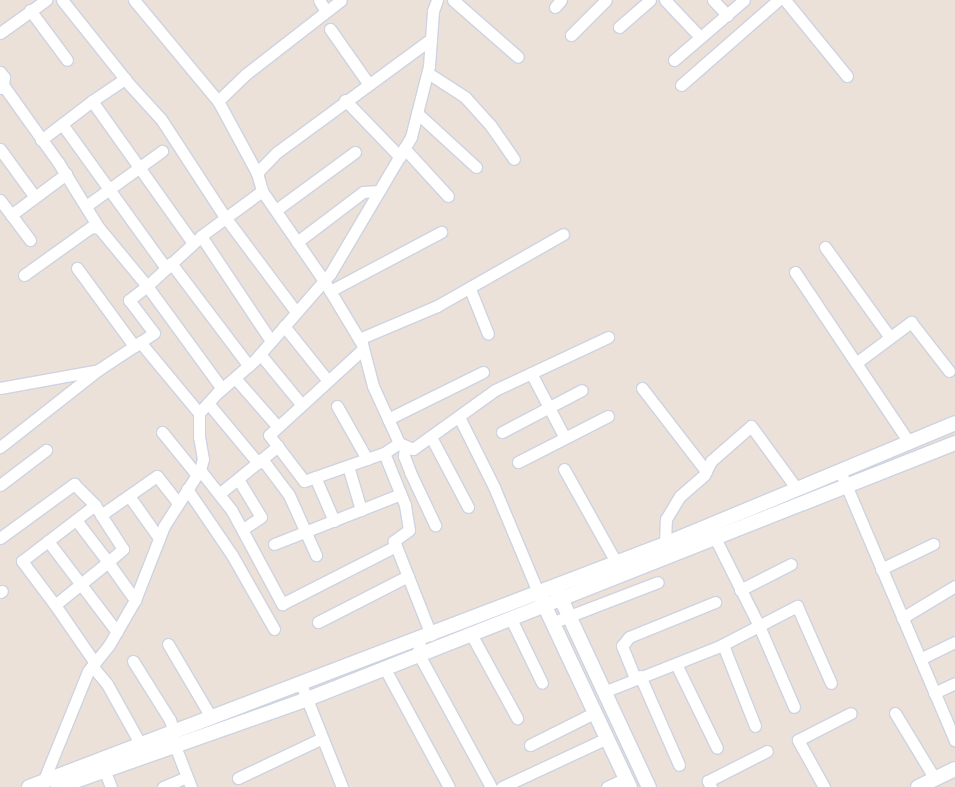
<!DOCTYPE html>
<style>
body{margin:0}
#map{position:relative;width:955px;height:787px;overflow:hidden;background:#ebe1d8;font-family:Rubik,sans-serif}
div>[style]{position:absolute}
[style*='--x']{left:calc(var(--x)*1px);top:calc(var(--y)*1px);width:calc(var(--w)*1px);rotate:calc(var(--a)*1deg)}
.roads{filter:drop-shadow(1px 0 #cdd3e1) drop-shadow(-1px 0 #cdd3e1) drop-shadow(0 1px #cdd3e1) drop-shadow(0 -1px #cdd3e1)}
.minor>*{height:11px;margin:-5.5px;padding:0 5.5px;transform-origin:5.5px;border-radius:5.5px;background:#fff}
.tertiary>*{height:14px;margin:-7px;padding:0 7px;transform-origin:7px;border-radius:7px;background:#fff}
span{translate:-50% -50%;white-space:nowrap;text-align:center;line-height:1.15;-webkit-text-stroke:5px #fff;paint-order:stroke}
</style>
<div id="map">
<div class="roads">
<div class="minor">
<i style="--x:62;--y:0;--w:107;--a:51.4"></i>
<i style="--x:129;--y:84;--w:47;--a:47.6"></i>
<i style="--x:161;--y:119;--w:117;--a:56.9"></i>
<i style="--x:225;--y:217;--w:119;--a:53.2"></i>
<i style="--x:134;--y:0;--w:131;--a:50.3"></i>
<i style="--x:218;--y:101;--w:39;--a:-44"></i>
<i style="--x:246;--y:74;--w:120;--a:-37.9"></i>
<i style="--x:319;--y:0;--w:13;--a:58"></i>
<i style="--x:453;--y:0;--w:86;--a:41.2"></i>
<i style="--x:665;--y:0;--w:51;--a:46.6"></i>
<i style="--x:713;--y:0;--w:21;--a:47"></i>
<i style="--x:785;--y:0;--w:98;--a:50.8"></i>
<i style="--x:555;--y:7;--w:9;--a:-49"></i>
<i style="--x:30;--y:10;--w:62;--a:53.5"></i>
<i style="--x:619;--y:27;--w:41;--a:-41.1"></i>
<i style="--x:330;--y:29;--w:66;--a:54.9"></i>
<i style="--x:0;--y:33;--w:57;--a:-35.7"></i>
<i style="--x:571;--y:35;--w:49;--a:-45"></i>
<i style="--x:431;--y:39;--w:191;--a:143.7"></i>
<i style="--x:277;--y:152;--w:29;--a:134"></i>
<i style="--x:257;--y:173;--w:19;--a:74"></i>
<i style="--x:262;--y:191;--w:109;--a:55.4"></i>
<i style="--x:324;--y:281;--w:74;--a:58.9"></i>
<i style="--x:362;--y:344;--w:43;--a:75.3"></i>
<i style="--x:373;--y:386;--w:63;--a:65.5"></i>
<i style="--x:399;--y:443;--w:18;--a:146"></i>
<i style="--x:384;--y:453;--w:56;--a:68"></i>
<i style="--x:405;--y:505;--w:25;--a:81"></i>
<i style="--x:409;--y:530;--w:19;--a:144"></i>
<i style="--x:394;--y:541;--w:101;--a:68.5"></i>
<i style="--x:674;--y:60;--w:92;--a:-40.6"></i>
<i style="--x:0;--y:72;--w:6;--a:51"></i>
<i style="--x:4;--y:77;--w:8;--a:97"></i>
<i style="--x:428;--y:73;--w:44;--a:33"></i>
<i style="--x:465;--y:97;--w:39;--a:48"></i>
<i style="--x:491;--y:126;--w:40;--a:55.1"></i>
<i style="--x:681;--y:85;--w:129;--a:-41.2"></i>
<i style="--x:0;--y:88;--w:4;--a:-45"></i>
<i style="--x:3;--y:85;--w:95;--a:54.5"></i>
<i style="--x:58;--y:162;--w:78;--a:58.2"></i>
<i style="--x:99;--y:228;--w:75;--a:50.4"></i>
<i style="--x:147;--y:286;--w:23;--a:142"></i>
<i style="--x:129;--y:300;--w:41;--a:52.9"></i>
<i style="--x:154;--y:333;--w:67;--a:146.5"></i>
<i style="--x:98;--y:370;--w:125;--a:141.8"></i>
<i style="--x:345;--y:100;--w:79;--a:46"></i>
<i style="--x:92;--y:101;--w:40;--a:-34"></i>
<i style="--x:218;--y:101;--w:82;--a:61.6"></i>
<i style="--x:417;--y:113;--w:80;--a:42.5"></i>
<i style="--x:62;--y:124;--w:178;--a:54.2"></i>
<i style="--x:41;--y:140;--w:64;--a:-37.4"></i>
<i style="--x:92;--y:101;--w:174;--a:54.6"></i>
<i style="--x:404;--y:148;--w:65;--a:47.5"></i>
<i style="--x:0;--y:149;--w:59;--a:53.9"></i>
<i style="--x:262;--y:191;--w:76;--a:143.6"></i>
<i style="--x:201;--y:236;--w:126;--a:56.3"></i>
<i style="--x:0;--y:200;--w:50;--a:53.1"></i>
<i style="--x:86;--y:206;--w:94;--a:-35.9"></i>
<i style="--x:276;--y:210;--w:98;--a:-36.3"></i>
<i style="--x:11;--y:215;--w:69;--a:-36.7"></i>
<i style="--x:198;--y:239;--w:69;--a:137.3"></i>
<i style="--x:147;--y:286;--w:127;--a:53.9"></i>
<i style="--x:297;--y:242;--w:83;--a:-37.1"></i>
<i style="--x:363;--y:192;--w:16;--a:-4"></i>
<i style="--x:825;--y:247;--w:110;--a:54.3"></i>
<i style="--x:171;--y:263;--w:129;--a:52.9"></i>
<i style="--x:77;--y:268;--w:97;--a:53.8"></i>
<i style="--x:795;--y:272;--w:205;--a:56.2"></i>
<i style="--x:24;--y:275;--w:82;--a:-35.6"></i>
<i style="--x:91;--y:227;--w:8;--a:7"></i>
<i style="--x:470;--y:289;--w:48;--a:68.2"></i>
<i style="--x:330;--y:291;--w:126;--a:-28"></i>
<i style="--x:284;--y:326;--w:70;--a:51.3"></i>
<i style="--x:359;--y:339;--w:85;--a:-22.9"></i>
<i style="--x:437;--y:306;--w:145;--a:-29.7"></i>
<i style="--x:140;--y:342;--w:92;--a:50.3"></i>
<i style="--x:363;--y:349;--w:127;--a:137.5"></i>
<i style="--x:269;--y:435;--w:58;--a:52.7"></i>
<i style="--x:304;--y:481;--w:85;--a:-19.3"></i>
<i style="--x:260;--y:354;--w:65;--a:50.6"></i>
<i style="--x:856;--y:363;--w:69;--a:-36.7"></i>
<i style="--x:911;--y:322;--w:62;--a:52.2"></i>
<i style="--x:531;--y:373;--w:73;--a:62.4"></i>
<i style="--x:235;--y:378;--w:64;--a:48.8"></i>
<i style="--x:0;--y:388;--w:96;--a:-10.3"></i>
<i style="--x:642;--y:388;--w:105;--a:52.4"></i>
<i style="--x:208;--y:403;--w:78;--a:50.2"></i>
<i style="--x:337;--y:406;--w:61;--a:60.5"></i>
<i style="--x:459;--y:417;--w:78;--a:63.4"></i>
<i style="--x:494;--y:487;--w:114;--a:67.3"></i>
<i style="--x:388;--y:419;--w:106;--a:-26.3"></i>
<i style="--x:162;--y:432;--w:55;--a:50.9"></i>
<i style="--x:502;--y:432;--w:90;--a:-27.7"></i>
<i style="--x:431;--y:437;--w:79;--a:62.1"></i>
<i style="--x:399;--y:443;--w:15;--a:23"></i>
<i style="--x:413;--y:449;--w:101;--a:-35.7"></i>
<i style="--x:495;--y:390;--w:125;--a:-25.1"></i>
<i style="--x:405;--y:446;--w:10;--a:96"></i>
<i style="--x:404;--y:456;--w:17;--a:69"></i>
<i style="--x:410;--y:472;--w:59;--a:64.7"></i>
<i style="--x:262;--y:459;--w:45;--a:53.1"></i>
<i style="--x:289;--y:495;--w:66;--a:65.8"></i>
<i style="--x:518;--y:462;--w:101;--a:-27.1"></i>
<i style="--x:348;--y:466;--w:46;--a:73.5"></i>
<i style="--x:564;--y:469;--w:107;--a:60.8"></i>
<i style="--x:200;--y:470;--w:52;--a:52"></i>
<i style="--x:232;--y:511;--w:106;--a:61.7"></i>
<i style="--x:282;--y:604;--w:128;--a:-27"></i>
<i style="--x:840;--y:471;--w:293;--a:66.9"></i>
<i style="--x:315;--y:477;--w:48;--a:66.6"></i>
<i style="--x:238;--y:479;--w:44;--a:58.8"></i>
<i style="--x:261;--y:517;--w:22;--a:146"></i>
<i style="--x:0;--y:485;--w:58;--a:-37.3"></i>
<i style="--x:187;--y:489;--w:80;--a:55.7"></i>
<i style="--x:232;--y:555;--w:85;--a:60.4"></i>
<i style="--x:219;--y:494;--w:76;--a:-39.1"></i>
<i style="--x:129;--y:496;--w:52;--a:54.5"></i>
<i style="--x:76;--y:520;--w:53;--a:52.7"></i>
<i style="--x:108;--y:562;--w:20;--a:-41"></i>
<i style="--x:123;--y:549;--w:40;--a:-122.9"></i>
<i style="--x:101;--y:515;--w:68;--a:-34.9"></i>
<i style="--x:157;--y:476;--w:34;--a:52"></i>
<i style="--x:714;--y:536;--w:101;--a:63.4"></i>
<i style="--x:759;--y:626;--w:88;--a:66.6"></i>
<i style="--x:0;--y:538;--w:92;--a:-36.1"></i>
<i style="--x:74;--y:484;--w:30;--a:45"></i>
<i style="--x:48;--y:541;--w:114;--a:52.8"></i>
<i style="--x:274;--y:544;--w:136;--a:-21.5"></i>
<i style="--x:665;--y:544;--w:25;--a:-88"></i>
<i style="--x:666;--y:519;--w:27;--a:-59"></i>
<i style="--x:680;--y:496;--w:32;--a:-41"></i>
<i style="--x:704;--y:475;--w:16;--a:-63"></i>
<i style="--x:711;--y:461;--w:53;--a:-41.2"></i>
<i style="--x:751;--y:426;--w:78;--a:53.9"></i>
<i style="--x:881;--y:569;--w:58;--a:-25.7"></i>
<i style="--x:740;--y:590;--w:57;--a:-27"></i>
<i style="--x:0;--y:592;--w:2;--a:-27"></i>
<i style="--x:55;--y:605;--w:55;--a:-126.9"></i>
<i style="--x:22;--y:561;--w:92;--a:-37.5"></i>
<i style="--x:95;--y:505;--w:12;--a:59"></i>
<i style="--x:510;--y:617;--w:73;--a:64.1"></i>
<i style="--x:902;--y:618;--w:62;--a:-31.1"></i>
<i style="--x:318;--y:622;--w:101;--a:-27.1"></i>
<i style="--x:554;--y:622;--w:111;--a:-21"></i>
<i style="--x:471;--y:634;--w:96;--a:61.3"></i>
<i style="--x:420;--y:640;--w:13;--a:99"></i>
<i style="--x:418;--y:653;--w:153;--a:61.4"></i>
<i style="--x:168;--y:644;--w:85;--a:59.5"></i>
<i style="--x:723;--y:645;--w:87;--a:68.4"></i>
<i style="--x:920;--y:659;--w:39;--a:-26"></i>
<i style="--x:133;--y:661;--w:70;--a:57.9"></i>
<i style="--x:170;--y:720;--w:13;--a:72"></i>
<i style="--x:95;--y:663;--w:70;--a:-124.6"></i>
<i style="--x:55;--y:605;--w:68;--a:-39.1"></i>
<i style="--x:108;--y:562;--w:47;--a:54.6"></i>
<i style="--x:676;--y:664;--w:93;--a:64"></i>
<i style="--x:92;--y:666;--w:23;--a:50"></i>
<i style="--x:107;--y:684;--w:70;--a:60.9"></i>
<i style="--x:384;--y:667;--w:136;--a:61.6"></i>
<i style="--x:640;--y:676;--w:97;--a:66.3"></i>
<i style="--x:635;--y:678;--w:35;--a:-112"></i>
<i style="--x:622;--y:646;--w:11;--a:-52"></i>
<i style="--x:629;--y:637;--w:93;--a:-22.1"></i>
<i style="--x:301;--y:684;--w:111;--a:68.3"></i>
<i style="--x:606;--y:691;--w:123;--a:-21.5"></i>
<i style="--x:720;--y:646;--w:87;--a:-27.5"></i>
<i style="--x:797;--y:606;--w:84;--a:66.2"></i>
<i style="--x:934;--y:693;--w:23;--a:-25"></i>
<i style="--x:895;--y:713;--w:77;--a:58.8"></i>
<i style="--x:530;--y:745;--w:72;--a:-26.6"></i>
<i style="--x:175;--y:746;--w:44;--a:68.7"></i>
<i style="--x:105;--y:772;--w:16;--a:68"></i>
<i style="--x:238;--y:778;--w:91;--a:-25.4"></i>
<i style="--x:41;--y:787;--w:125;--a:-67.9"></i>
<i style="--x:88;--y:671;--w:33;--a:-51"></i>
<i style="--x:109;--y:645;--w:52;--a:-60"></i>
<i style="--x:135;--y:600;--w:79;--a:-68.6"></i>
<i style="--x:164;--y:526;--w:67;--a:-57.3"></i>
<i style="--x:200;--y:470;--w:11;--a:-75"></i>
<i style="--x:203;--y:459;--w:22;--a:-100"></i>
<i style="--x:199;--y:437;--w:24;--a:-90"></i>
<i style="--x:199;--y:413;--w:27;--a:-48"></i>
<i style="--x:217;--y:393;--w:49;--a:-40.9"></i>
<i style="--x:254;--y:361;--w:116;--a:-48.9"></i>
<i style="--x:330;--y:274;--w:159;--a:-59.4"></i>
<i style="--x:411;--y:137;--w:73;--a:-75.8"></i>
<i style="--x:429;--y:66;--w:55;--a:-85.8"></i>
<i style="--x:433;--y:11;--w:12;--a:-70"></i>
<i style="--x:163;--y:787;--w:25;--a:-23"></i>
<i style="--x:502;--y:787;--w:116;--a:-25"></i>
<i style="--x:607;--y:787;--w:21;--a:-25"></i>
<i style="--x:711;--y:787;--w:7;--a:-117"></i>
<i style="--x:708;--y:781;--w:66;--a:-27"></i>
<i style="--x:824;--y:787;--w:54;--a:-119"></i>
<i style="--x:798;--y:740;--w:59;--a:-27"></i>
</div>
<div class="tertiary">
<i style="--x:556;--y:588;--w:220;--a:65"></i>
<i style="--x:540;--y:596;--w:211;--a:64.8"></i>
<i style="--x:29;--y:787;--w:681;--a:-20.91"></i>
<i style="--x:665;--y:544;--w:314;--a:-22.6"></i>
<i style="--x:58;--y:787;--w:262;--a:-19.4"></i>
<i style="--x:305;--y:700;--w:699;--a:-21.57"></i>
<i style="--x:918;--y:787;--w:41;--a:-25.9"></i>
</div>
</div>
</div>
